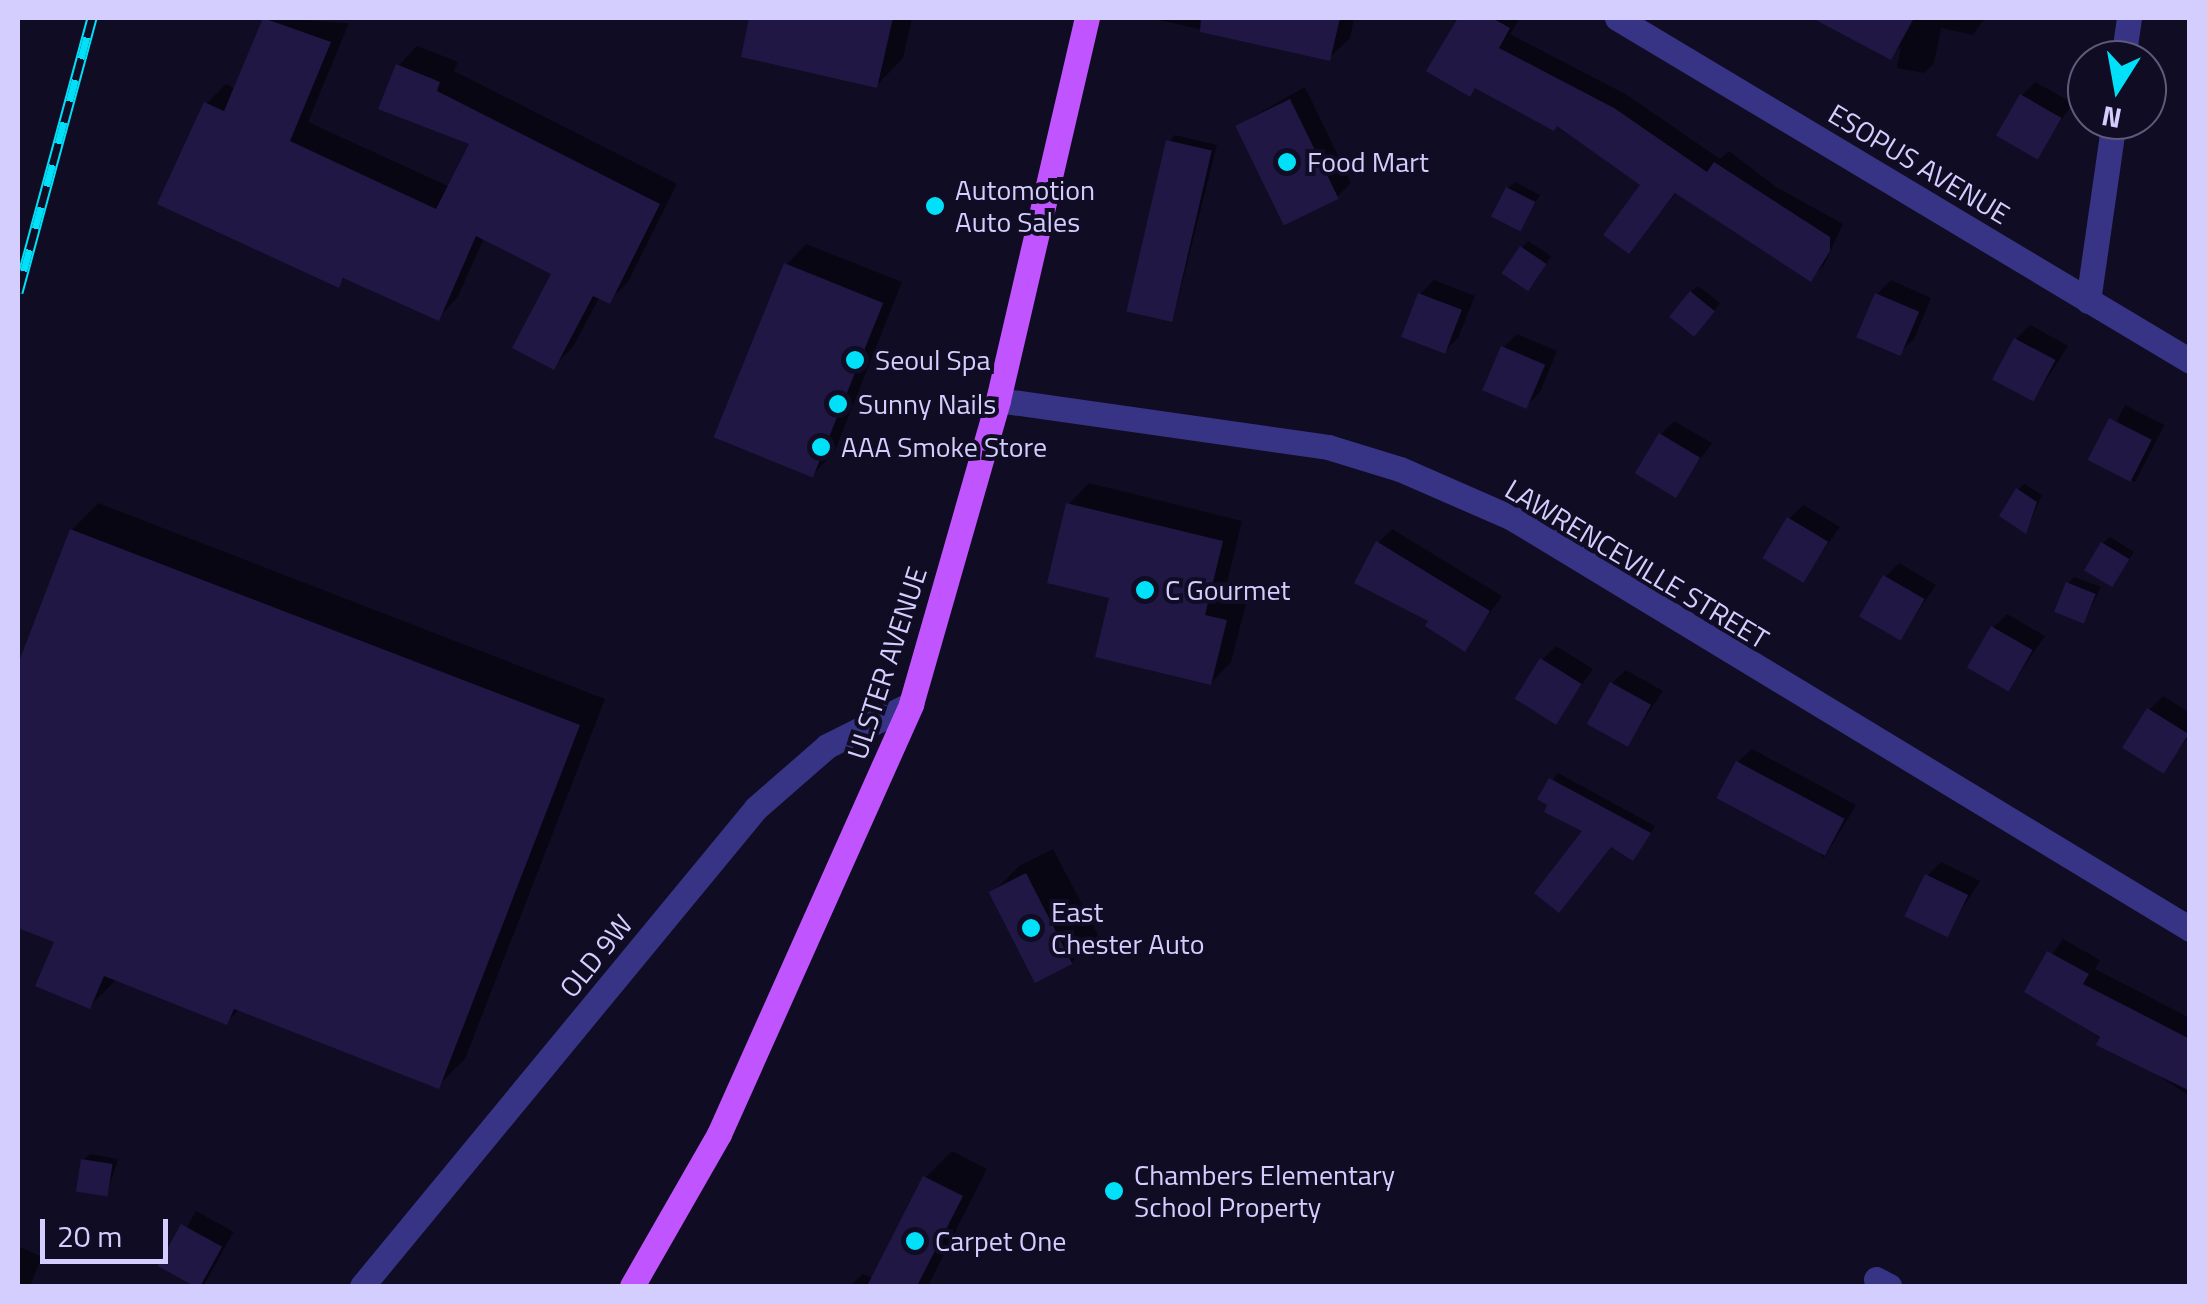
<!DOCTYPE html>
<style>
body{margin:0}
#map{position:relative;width:2207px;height:1304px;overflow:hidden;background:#100c23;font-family:"Titillium Web",sans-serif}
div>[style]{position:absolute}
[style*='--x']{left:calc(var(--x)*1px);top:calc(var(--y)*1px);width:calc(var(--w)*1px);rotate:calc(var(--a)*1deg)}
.shadow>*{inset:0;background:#0007;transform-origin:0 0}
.building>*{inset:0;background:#201745;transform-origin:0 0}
.minor>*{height:25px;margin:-12.5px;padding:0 12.5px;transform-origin:12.5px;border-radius:12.5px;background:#373485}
.major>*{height:25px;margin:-12.5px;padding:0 12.5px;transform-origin:12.5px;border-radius:12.5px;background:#c055ff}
.rail>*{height:11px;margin-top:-5.5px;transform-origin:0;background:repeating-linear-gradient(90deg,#100c23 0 22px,#00e0f9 0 44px);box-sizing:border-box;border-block:2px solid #00e0f9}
.dots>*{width:28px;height:28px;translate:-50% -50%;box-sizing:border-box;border:5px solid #100c23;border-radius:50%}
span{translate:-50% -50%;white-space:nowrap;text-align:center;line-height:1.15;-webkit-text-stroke:8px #100c23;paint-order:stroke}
.poi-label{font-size:28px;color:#d4ceff}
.left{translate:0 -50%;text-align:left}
.street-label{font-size:28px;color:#d4ceff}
.frame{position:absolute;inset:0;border:20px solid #d4ceff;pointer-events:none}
.north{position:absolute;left:2067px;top:40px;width:100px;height:100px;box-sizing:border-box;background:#100c23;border:2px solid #5e5a7b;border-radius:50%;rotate:191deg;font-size:28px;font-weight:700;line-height:40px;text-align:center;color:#d4ceff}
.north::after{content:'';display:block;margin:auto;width:35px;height:45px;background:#00e0f9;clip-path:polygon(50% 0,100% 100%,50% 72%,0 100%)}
.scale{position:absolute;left:40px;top:1219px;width:128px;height:45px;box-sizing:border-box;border:5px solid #d4ceff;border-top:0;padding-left:12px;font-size:30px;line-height:35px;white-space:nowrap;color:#d4ceff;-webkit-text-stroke:8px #100c23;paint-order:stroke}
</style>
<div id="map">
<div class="shadow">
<i style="clip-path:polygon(265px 18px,349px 23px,308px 122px,450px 187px,473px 143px,398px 66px,417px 46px,458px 62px,454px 71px,677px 184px,628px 282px,609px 301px,600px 296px,573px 347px,553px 367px,554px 273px,484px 238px,457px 298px,438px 318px,346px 277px,338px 285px,160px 202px,207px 103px,226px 84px,236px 89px)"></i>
<i style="clip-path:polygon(752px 18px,912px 18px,903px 58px,877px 85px,744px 55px)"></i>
<i style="clip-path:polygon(1150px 18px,1354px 18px,1350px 38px,1329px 58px)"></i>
<i style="clip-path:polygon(1461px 18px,1520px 18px,1510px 34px,1627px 95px,1720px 159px,1729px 151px,1776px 187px,1843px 224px,1824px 265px,1811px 278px,1677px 192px,1629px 251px,1644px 184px,1559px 123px,1477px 87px,1470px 94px,1430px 70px)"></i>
<i style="clip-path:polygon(1862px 18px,1985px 18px,1973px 35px,1941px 28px,1934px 63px,1924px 73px,1897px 68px,1901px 46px,1890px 57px,1852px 36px)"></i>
<i style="clip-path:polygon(2035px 82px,2073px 103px,2037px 156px,2022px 95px)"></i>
<i style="clip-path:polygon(1305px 87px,1351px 183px,1337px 197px,1238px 125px)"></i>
<i style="clip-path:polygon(1175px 135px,1217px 145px,1173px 319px,1169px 142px)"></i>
<i style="clip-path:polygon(1515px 182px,1540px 195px,1519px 228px,1508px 188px)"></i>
<i style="clip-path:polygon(1528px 241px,1551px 256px,1535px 282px,1522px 248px)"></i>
<i style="clip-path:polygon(806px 244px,902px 282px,834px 453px,813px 474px,786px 265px)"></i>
<i style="clip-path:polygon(1434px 280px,1475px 296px,1458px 338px,1445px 351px,1420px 294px)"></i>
<i style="clip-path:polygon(1891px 280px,1931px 298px,1914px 339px,1900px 352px,1877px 294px)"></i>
<i style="clip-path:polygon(1698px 286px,1720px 303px,1701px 327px,1691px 292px)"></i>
<i style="clip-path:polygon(2030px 325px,2068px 346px,2034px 399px,2016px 339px)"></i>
<i style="clip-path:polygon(1517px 334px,1557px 351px,1540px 392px,1526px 406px,1503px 348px)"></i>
<i style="left:2125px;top:405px;width:44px;height:64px;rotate:27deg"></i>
<i style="clip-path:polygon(1674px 421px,1712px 443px,1674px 495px,1661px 434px)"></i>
<i style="clip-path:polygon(1089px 483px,1242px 521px,1224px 595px,1247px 600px,1231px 662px,1211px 683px,1112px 596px,1069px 504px)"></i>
<i style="clip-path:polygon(2024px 484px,2042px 495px,2026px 531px,2018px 490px)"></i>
<i style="clip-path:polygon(98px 503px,605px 699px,465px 1059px,438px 1086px,240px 1009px,226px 1022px,117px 979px,90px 1006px,57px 940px,18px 925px,18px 671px,72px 530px)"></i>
<i style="clip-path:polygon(1803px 505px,1840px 527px,1803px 579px,1789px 519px)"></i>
<i style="clip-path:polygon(1392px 529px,1502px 596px,1465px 648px,1431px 620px,1378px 543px)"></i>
<i style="clip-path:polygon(2110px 537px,2134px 552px,2112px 583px,2103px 543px)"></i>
<i style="clip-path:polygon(1899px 563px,1936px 585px,1900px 638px,1885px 577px)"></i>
<i style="clip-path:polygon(2074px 577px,2101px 587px,2084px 621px,2068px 583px)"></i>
<i style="clip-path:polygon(2007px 614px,2045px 636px,2009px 688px,1993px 628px)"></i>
<i style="clip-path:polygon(1556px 646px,1593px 669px,1555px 721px,1542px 660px)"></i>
<i style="clip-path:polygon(1626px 670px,1663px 691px,1627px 744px,1612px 683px)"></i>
<i style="clip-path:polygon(2163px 696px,2190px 713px,2190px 735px,2162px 771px,2149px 710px)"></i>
<i style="clip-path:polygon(1752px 749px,1856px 805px,1824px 858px,1738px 762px)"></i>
<i style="clip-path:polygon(1558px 773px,1655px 826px,1639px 851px,1586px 830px,1540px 798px)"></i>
<i style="clip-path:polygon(1053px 849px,1098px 935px,1072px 962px,1037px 980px,992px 893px,1019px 866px)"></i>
<i style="clip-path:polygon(1941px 862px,1980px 881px,1946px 934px,1927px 876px)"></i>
<i style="clip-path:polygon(2063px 939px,2100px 960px,2095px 969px,2190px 1018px,2190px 1096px,2027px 991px)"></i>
<i style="clip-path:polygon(952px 1151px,987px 1169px,928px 1286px,850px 1286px,863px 1274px,874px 1279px,925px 1178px)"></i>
<i style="clip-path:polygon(90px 1154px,118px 1159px,107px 1194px,83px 1160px)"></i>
<i style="left:196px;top:1211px;width:43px;height:64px;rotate:29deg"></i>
<i style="clip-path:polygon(18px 1246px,42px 1257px,30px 1286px,18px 1286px)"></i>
</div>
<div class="building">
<i style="clip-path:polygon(263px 18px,331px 42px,290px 141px,436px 209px,469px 144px,378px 109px,396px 64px,440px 82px,437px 91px,660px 204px,610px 304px,593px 296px,554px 370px,512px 348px,551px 274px,476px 236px,439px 321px,343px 278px,339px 288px,157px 204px,204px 102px,224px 111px)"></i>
<i style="clip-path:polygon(749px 18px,893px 18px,877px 88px,741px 57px)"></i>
<i style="clip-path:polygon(1201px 18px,1340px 18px,1330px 61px,1200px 32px)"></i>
<i style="clip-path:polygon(1458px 18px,1492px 18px,1510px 28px,1499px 48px,1614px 108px,1707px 172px,1714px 162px,1830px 237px,1830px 251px,1811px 282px,1675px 193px,1629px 254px,1603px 235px,1640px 185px,1557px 126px,1554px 131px,1475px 88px,1470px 97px,1426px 71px)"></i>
<i style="clip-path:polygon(1812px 18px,1914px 18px,1891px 60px)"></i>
<i style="left:2020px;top:94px;width:48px;height:48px;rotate:30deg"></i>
<i style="left:1290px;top:99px;width:111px;height:61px;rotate:64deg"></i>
<i style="left:1166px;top:140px;width:47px;height:176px;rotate:13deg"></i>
<i style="left:1506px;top:187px;width:33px;height:33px;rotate:27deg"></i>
<i style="left:1520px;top:246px;width:32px;height:33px;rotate:34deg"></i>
<i style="left:784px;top:263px;width:107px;height:188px;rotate:22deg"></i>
<i style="left:1690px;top:291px;width:32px;height:33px;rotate:39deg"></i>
<i style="left:1418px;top:293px;width:47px;height:47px;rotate:21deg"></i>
<i style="left:1875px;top:293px;width:48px;height:48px;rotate:23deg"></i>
<i style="left:2014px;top:338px;width:47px;height:47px;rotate:28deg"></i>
<i style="left:1501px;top:346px;width:48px;height:48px;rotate:23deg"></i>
<i style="left:2109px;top:418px;width:48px;height:47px;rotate:27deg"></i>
<i style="left:1659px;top:433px;width:48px;height:47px;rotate:31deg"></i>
<i style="clip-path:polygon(2016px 488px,2037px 502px,2026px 534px,1999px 516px)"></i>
<i style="clip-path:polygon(1066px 503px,1223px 541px,1205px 615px,1227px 620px,1211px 685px,1095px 657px,1109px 598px,1047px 583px)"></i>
<i style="left:1787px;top:517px;width:48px;height:48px;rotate:31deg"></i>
<i style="clip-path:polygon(70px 529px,580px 725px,439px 1089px,234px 1009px,227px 1025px,104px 976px,90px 1009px,35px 986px,54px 942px,18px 928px,18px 664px)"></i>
<i style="clip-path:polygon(1376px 541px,1490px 611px,1465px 652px,1425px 626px,1428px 621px,1354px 583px)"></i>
<i style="left:2101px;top:542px;width:33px;height:33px;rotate:31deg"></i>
<i style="left:1883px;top:575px;width:48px;height:48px;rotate:30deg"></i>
<i style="left:2066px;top:582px;width:32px;height:32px;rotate:22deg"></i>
<i style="left:1991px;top:626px;width:48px;height:48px;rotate:30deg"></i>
<i style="left:1540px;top:658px;width:49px;height:48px;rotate:32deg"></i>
<i style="left:1610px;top:682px;width:47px;height:48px;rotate:29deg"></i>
<i style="left:2147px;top:708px;width:49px;height:47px;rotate:32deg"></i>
<i style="left:1736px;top:761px;width:123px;height:42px;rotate:28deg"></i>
<i style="clip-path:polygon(1549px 778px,1651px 833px,1633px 861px,1611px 847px,1559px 913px,1534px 893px,1582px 831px,1544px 812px,1547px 805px,1537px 799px)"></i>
<i style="left:1026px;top:873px;width:102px;height:42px;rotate:63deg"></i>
<i style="left:1925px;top:874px;width:48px;height:47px;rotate:26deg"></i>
<i style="clip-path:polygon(2047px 951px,2089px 974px,2083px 984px,2190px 1039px,2190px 1091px,2096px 1045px,2100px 1037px,2024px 992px)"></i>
<i style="left:81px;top:1159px;width:32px;height:33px;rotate:9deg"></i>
<i style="clip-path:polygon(923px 1176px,963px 1196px,917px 1286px,867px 1286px)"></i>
<i style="left:181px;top:1224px;width:47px;height:48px;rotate:29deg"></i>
</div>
<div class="minor">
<i style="--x:1617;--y:18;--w:668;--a:30.9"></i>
<i style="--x:2123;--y:60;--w:42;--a:-81.9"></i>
<i style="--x:2088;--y:301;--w:183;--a:-81.8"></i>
<i style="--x:998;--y:400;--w:333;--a:8.1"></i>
<i style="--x:1328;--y:447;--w:75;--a:17"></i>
<i style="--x:1400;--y:469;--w:122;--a:23.6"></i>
<i style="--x:1512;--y:518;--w:793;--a:31.22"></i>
<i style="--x:1876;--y:1279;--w:15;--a:28"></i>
<i style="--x:362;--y:1286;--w:619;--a:-50.5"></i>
<i style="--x:756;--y:808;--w:94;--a:-41.1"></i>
<i style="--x:827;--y:746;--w:94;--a:-26.6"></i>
</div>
<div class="major">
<i style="--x:632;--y:1286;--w:175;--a:-60.2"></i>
<i style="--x:719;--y:1134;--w:471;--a:-65.9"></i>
<i style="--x:911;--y:704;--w:316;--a:-74"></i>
<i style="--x:998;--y:400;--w:392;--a:-76.9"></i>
</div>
<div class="rail">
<i style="--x:18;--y:292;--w:284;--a:-74.9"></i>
</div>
<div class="dots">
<i style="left:1287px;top:162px;background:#00e0f9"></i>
<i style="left:935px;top:206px;background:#00e0f9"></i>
<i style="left:855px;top:360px;background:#00e0f9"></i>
<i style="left:838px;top:404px;background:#00e0f9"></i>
<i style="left:821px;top:447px;background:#00e0f9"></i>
<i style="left:1145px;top:590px;background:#00e0f9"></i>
<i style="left:1031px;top:928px;background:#00e0f9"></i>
<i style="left:1114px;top:1191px;background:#00e0f9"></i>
<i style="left:915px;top:1241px;background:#00e0f9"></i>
</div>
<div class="poi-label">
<span class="left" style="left:1307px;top:162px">Food Mart</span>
<span class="left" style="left:955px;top:206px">Automotion<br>Auto Sales</span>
<span class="left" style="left:875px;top:360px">Seoul Spa</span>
<span class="left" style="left:858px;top:404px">Sunny Nails</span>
<span class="left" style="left:841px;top:447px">AAA Smoke Store</span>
<span class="left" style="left:1165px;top:590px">C Gourmet</span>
<span class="left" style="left:1051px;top:928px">East<br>Chester Auto</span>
<span class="left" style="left:1134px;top:1191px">Chambers Elementary<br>School Property</span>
<span class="left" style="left:935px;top:1241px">Carpet One</span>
</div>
<div class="street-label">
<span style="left:1919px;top:164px;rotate:31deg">ESOPUS AVENUE</span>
<span style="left:1637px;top:564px;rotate:31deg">LAWRENCEVILLE STREET</span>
<span style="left:887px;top:663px;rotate:-72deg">ULSTER AVENUE</span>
<span style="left:596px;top:956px;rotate:-51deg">OLD 9W</span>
</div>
<div class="frame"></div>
<div class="north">N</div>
<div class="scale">20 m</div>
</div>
